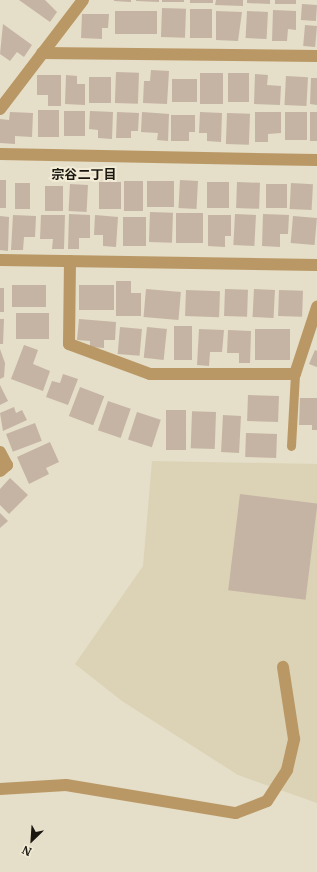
<!DOCTYPE html>
<meta charset="utf-8">
<style>
body{margin:0}
#map{position:relative;width:317px;height:872px;overflow:hidden;background:#e5dec8;font-family:Merriweather,"Noto Sans JP",serif}
div>[style]{position:absolute}
[style*='--x']{left:calc(var(--x)*1px);top:calc(var(--y)*1px);width:calc(var(--w)*1px);rotate:calc(var(--a)*1deg)}
.built>*{inset:0;background:#dcd3b7}
.building>*{inset:0;background:#c5b4a4;transform-origin:0 0}
.lane>*{height:9px;margin:-4.5px;padding:0 4.5px;transform-origin:4.5px;border-radius:4.5px;background:#ba9865}
.street>*{height:12px;margin:-6px;padding:0 6px;transform-origin:6px;border-radius:6px;background:#ba9865}
span{translate:-50% -50%;white-space:nowrap;text-align:center;line-height:1.15;-webkit-text-stroke:4px #f2ebd5;paint-order:stroke}
.neighbourhood-label{font-size:13px;color:#19170f;font-weight:700}
.north{position:absolute;left:12px;top:820px;width:40px;height:40px;-webkit-text-stroke:3px #f2ebd5;paint-order:stroke;rotate:205deg;font-size:11px;font-weight:700;line-height:16px;text-align:center;color:#19170f}
.north::after{content:'';display:block;margin:auto;width:14px;height:18px;background:#19170f;clip-path:polygon(50% 0,100% 100%,50% 72%,0 100%)}
</style>
<div id="map">
<div class="built">
<i style="clip-path:polygon(152px 461px,317px 464px,317px 803px,238px 775px,122px 701px,75px 664px,143px 566px)"></i>
</div>
<div class="building">
<i style="clip-path:polygon(19px 0,45px 0,57px 12px,50px 22px)"></i>
<i style="clip-path:polygon(114px 0,131px 0,131px 2px,114px 1px)"></i>
<i style="clip-path:polygon(136px 0,159px 0,159px 2px,136px 1px)"></i>
<i style="left:162px;top:0;width:22px;height:2px"></i>
<i style="left:190px;top:0;width:23px;height:3px"></i>
<i style="clip-path:polygon(216px 0,243px 0,243px 6px,215px 5px)"></i>
<i style="clip-path:polygon(247px 0,270px 0,270px 4px,247px 3px)"></i>
<i style="left:275px;top:0;width:21px;height:4px"></i>
<i style="left:302px;top:4px;width:15px;height:16px;rotate:4deg"></i>
<i style="left:162px;top:8px;width:24px;height:29px;rotate:2deg"></i>
<i style="left:190px;top:9px;width:22px;height:29px"></i>
<i style="clip-path:polygon(273px 10px,296px 11px,296px 30px,288px 29px,287px 41px,272px 41px)"></i>
<i style="left:115px;top:11px;width:42px;height:23px"></i>
<i style="clip-path:polygon(216px 11px,242px 12px,238px 41px,216px 40px)"></i>
<i style="left:247px;top:11px;width:21px;height:27px;rotate:3deg"></i>
<i style="clip-path:polygon(82px 14px,109px 14px,108px 28px,102px 28px,102px 39px,81px 38px)"></i>
<i style="clip-path:polygon(3px 24px,32px 45px,24px 57px,17px 52px,10px 61px,0 54px)"></i>
<i style="left:305px;top:25px;width:12px;height:21px;rotate:5deg"></i>
<i style="clip-path:polygon(151px 70px,169px 71px,167px 104px,143px 103px,144px 81px,150px 81px)"></i>
<i style="left:116px;top:72px;width:23px;height:31px;rotate:2deg"></i>
<i style="left:200px;top:73px;width:23px;height:31px"></i>
<i style="left:228px;top:73px;width:21px;height:29px"></i>
<i style="clip-path:polygon(255px 74px,268px 75px,267px 85px,281px 86px,280px 105px,254px 104px)"></i>
<i style="clip-path:polygon(37px 75px,61px 75px,61px 106px,48px 106px,48px 95px,37px 95px)"></i>
<i style="clip-path:polygon(66px 75px,77px 76px,77px 84px,85px 84px,85px 105px,65px 104px)"></i>
<i style="left:286px;top:76px;width:22px;height:29px;rotate:3deg"></i>
<i style="left:89px;top:77px;width:22px;height:26px"></i>
<i style="clip-path:polygon(311px 78px,317px 78px,317px 105px,310px 104px)"></i>
<i style="left:172px;top:79px;width:25px;height:23px"></i>
<i style="left:38px;top:110px;width:21px;height:27px"></i>
<i style="left:64px;top:111px;width:21px;height:25px"></i>
<i style="clip-path:polygon(90px 111px,113px 112px,112px 139px,98px 138px,98px 130px,89px 129px)"></i>
<i style="clip-path:polygon(10px 112px,33px 113px,32px 137px,15px 136px,15px 144px,0 143px,0 119px,9px 120px)"></i>
<i style="clip-path:polygon(117px 112px,139px 113px,138px 131px,131px 131px,131px 138px,116px 138px)"></i>
<i style="clip-path:polygon(142px 112px,169px 114px,168px 141px,157px 140px,158px 133px,141px 132px)"></i>
<i style="clip-path:polygon(200px 112px,222px 113px,221px 142px,207px 141px,207px 133px,199px 133px)"></i>
<i style="clip-path:polygon(255px 112px,281px 112px,281px 133px,268px 134px,268px 142px,255px 142px)"></i>
<i style="left:285px;top:112px;width:22px;height:28px"></i>
<i style="left:310px;top:112px;width:7px;height:29px"></i>
<i style="left:227px;top:113px;width:23px;height:31px;rotate:2deg"></i>
<i style="clip-path:polygon(171px 115px,195px 115px,195px 132px,189px 132px,189px 141px,171px 141px)"></i>
<i style="left:0;top:180px;width:6px;height:28px"></i>
<i style="left:180px;top:180px;width:18px;height:28px;rotate:3deg"></i>
<i style="left:143px;top:181px;width:30px;height:19px;rotate:90deg"></i>
<i style="left:147px;top:181px;width:27px;height:26px"></i>
<i style="left:99px;top:182px;width:22px;height:27px"></i>
<i style="left:207px;top:182px;width:22px;height:26px"></i>
<i style="left:237px;top:182px;width:23px;height:26px;rotate:2deg"></i>
<i style="left:15px;top:183px;width:15px;height:26px"></i>
<i style="left:291px;top:183px;width:22px;height:26px;rotate:3deg"></i>
<i style="left:70px;top:184px;width:18px;height:27px;rotate:3deg"></i>
<i style="left:266px;top:184px;width:21px;height:24px"></i>
<i style="left:45px;top:186px;width:18px;height:25px"></i>
<i style="left:150px;top:212px;width:23px;height:30px;rotate:2deg"></i>
<i style="left:176px;top:213px;width:27px;height:30px"></i>
<i style="clip-path:polygon(69px 214px,90px 215px,90px 238px,79px 238px,79px 249px,68px 249px)"></i>
<i style="left:235px;top:214px;width:21px;height:31px;rotate:3deg"></i>
<i style="clip-path:polygon(263px 214px,289px 215px,288px 234px,280px 234px,280px 247px,262px 246px)"></i>
<i style="clip-path:polygon(13px 215px,36px 216px,35px 237px,24px 237px,23px 250px,11px 250px)"></i>
<i style="clip-path:polygon(41px 215px,65px 215px,64px 249px,52px 249px,53px 239px,40px 239px)"></i>
<i style="clip-path:polygon(95px 215px,118px 217px,116px 247px,103px 246px,103px 235px,94px 235px)"></i>
<i style="clip-path:polygon(208px 215px,231px 215px,231px 236px,225px 236px,225px 247px,208px 246px)"></i>
<i style="clip-path:polygon(0 216px,9px 217px,8px 251px,0 250px)"></i>
<i style="left:293px;top:216px;width:24px;height:27px;rotate:5deg"></i>
<i style="left:123px;top:217px;width:23px;height:29px"></i>
<i style="clip-path:polygon(116px 281px,131px 281px,131px 293px,141px 293px,141px 316px,116px 316px)"></i>
<i style="left:12px;top:285px;width:34px;height:22px"></i>
<i style="left:79px;top:285px;width:35px;height:25px"></i>
<i style="left:0;top:288px;width:4px;height:24px"></i>
<i style="left:146px;top:289px;width:35px;height:28px;rotate:5deg"></i>
<i style="left:225px;top:289px;width:23px;height:27px;rotate:2deg"></i>
<i style="left:254px;top:289px;width:21px;height:28px;rotate:3deg"></i>
<i style="left:186px;top:290px;width:34px;height:26px;rotate:2deg"></i>
<i style="left:279px;top:290px;width:24px;height:26px;rotate:2deg"></i>
<i style="left:16px;top:313px;width:33px;height:26px"></i>
<i style="clip-path:polygon(0 319px,4px 319px,3px 344px,0 344px)"></i>
<i style="clip-path:polygon(79px 319px,116px 322px,115px 340px,104px 340px,104px 348px,90px 347px,90px 341px,77px 340px)"></i>
<i style="left:174px;top:326px;width:18px;height:34px"></i>
<i style="left:120px;top:327px;width:22px;height:27px;rotate:5deg"></i>
<i style="left:147px;top:327px;width:20px;height:31px;rotate:6deg"></i>
<i style="clip-path:polygon(199px 329px,224px 330px,222px 352px,210px 352px,209px 366px,197px 365px)"></i>
<i style="left:255px;top:329px;width:35px;height:31px"></i>
<i style="clip-path:polygon(228px 330px,251px 331px,250px 363px,239px 363px,239px 353px,227px 353px)"></i>
<i style="clip-path:polygon(24px 345px,38px 350px,33px 364px,50px 371px,43px 391px,11px 379px)"></i>
<i style="clip-path:polygon(0 349px,5px 363px,4px 377px,0 379px)"></i>
<i style="clip-path:polygon(315px 350px,317px 351px,317px 367px,309px 364px)"></i>
<i style="clip-path:polygon(63px 374px,78px 379px,68px 405px,46px 397px,52px 381px,60px 383px)"></i>
<i style="clip-path:polygon(0 385px,8px 401px,0 405px)"></i>
<i style="left:80px;top:387px;width:26px;height:31px;rotate:21deg"></i>
<i style="left:248px;top:395px;width:31px;height:26px;rotate:2deg"></i>
<i style="clip-path:polygon(300px 398px,317px 398px,317px 430px,312px 430px,312px 425px,299px 425px)"></i>
<i style="left:108px;top:401px;width:24px;height:31px;rotate:19deg"></i>
<i style="clip-path:polygon(14px 407px,16px 413px,22px 410px,27px 420px,3px 431px,0 413px)"></i>
<i style="left:166px;top:410px;width:20px;height:40px"></i>
<i style="left:137px;top:412px;width:25px;height:29px;rotate:18deg"></i>
<i style="left:216px;top:412px;width:37px;height:24px;rotate:92deg"></i>
<i style="left:223px;top:415px;width:18px;height:37px;rotate:3deg"></i>
<i style="left:35px;top:423px;width:19px;height:31px;rotate:69deg"></i>
<i style="left:246px;top:433px;width:31px;height:24px;rotate:2deg"></i>
<i style="clip-path:polygon(50px 442px,59px 462px,46px 468px,49px 474px,29px 484px,17px 457px)"></i>
<i style="clip-path:polygon(10px 478px,28px 495px,9px 514px,0 505px,0 489px)"></i>
<i style="left:240px;top:494px;width:78px;height:97px;rotate:7deg"></i>
<i style="clip-path:polygon(0 513px,8px 521px,0 528px)"></i>
</div>
<div class="lane">
<i style="--x:291;--y:446;--w:72;--a:-86.8"></i>
</div>
<div class="street">
<i style="--x:42;--y:53;--w:275;--a:0.6"></i>
<i style="--x:0;--y:109;--w:137;--a:-52.7"></i>
<i style="--x:0;--y:154;--w:317;--a:1.1"></i>
<i style="--x:0;--y:260;--w:317;--a:0.9"></i>
<i style="--x:70;--y:261;--w:83;--a:90.7"></i>
<i style="--x:69;--y:344;--w:86;--a:20.3"></i>
<i style="--x:150;--y:374;--w:145;--a:0"></i>
<i style="--x:295;--y:374;--w:71;--a:-71.8"></i>
<i style="--x:0;--y:452;--w:15;--a:62"></i>
<i style="--x:7;--y:465;--w:9;--a:139"></i>
<i style="--x:0;--y:789;--w:66;--a:-3.5"></i>
<i style="--x:66;--y:785;--w:172;--a:9.4"></i>
<i style="--x:236;--y:813;--w:33;--a:-21"></i>
<i style="--x:267;--y:801;--w:37;--a:-57"></i>
<i style="--x:287;--y:770;--w:32;--a:-77"></i>
<i style="--x:294;--y:739;--w:73;--a:-98.7"></i>
</div>
<div class="neighbourhood-label">
<span style="left:84px;top:175px">宗谷二丁目</span>
</div>
<div class="north">N</div>
</div>
